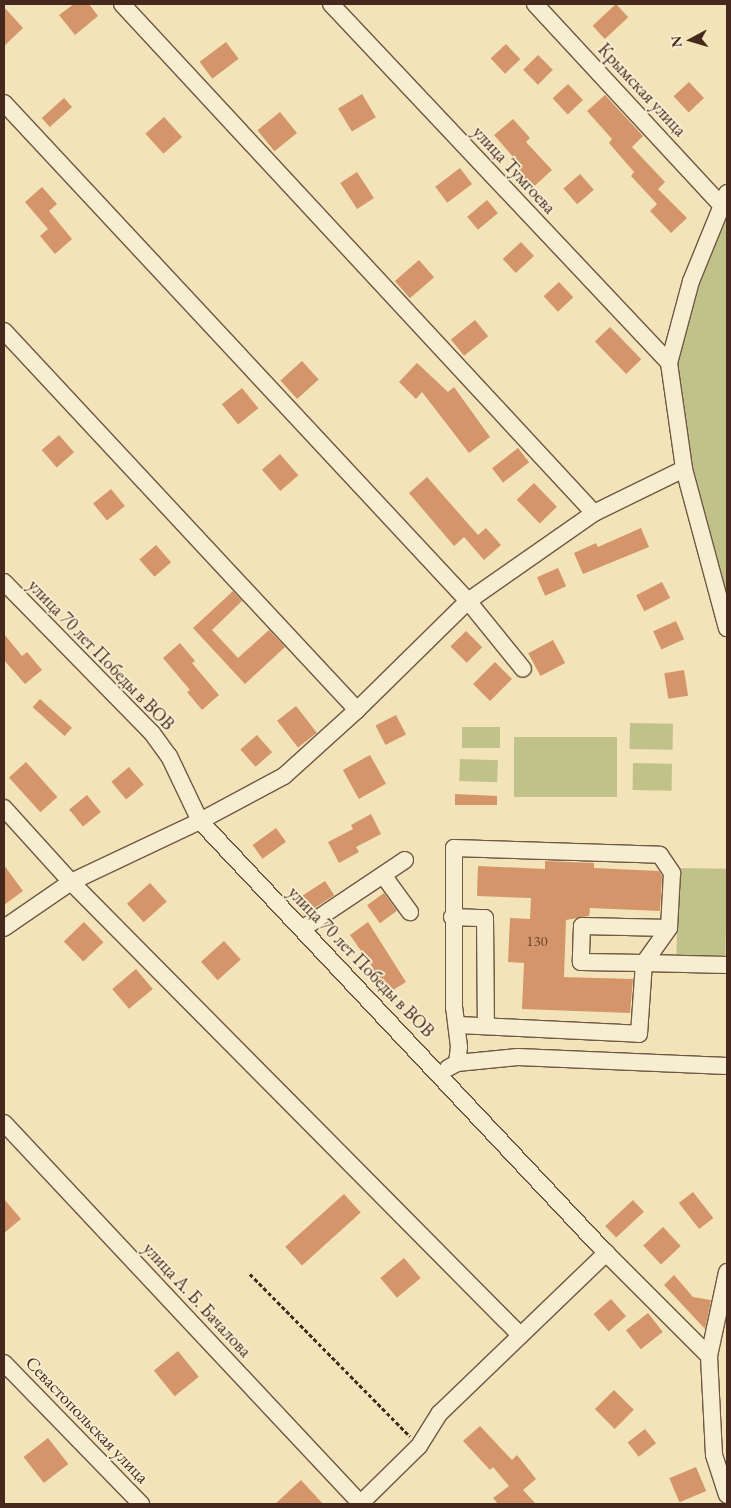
<!DOCTYPE html>
<meta charset="utf-8">
<style>
body{margin:0}
#map{position:relative;width:731px;height:1508px;overflow:hidden;background:#f3e3b8;font-family:"EB Garamond",serif}
div>[style]{position:absolute}
[style*='--x']{left:calc(var(--x)*1px);top:calc(var(--y)*1px);width:calc(var(--w)*1px);rotate:calc(var(--a)*1deg)}
.green>*{inset:0;background:#c1c28a;transform-origin:0 0}
.building>*{inset:0;background:#d5956a;transform-origin:0 0}
.path>*{height:2.5px;margin-top:-1.25px;transform-origin:0;background:repeating-linear-gradient(90deg,#45291c 0 4px,transparent 0 6.5px)}
.roads{filter:drop-shadow(1px 0 #705843) drop-shadow(-1px 0 #705843) drop-shadow(0 1px #705843) drop-shadow(0 -1px #705843)}
.minor>*{height:16px;margin:-8px;padding:0 8px;transform-origin:8px;border-radius:8px;background:#f7edd1}
span{translate:-50% -50%;white-space:nowrap;text-align:center;line-height:1.15;-webkit-text-stroke:4px #f7edd1;paint-order:stroke}
.number-label{font-size:15px;color:#694430}
.number-label span{-webkit-text-stroke-width:0}
.street-label{font-size:18px;color:#45291c}
.frame{position:absolute;inset:0;border:5px solid #45291c;pointer-events:none}
.north{position:absolute;left:666px;top:15px;width:50px;height:50px;-webkit-text-stroke:4px #f7edd1;paint-order:stroke;rotate:264deg;font-size:14px;font-weight:700;line-height:20px;text-align:center;color:#45291c}
.north::after{content:'';display:block;margin:auto;width:18px;height:22px;background:#45291c;clip-path:polygon(50% 0,100% 100%,50% 72%,0 100%)}
</style>
<div id="map">
<div class="green">
<i style="clip-path:polygon(727px 193px,727px 628px,669px 363px)"></i>
<i style="left:630px;top:723px;width:43px;height:26px;rotate:1deg"></i>
<i style="left:462px;top:727px;width:38px;height:21px"></i>
<i style="left:514px;top:737px;width:103px;height:60px"></i>
<i style="left:460px;top:759px;width:38px;height:22px;rotate:2deg"></i>
<i style="left:633px;top:763px;width:39px;height:27px;rotate:1deg"></i>
<i style="left:678px;top:868px;width:49px;height:87px;rotate:1deg"></i>
</div>
<div class="building">
<i style="clip-path:polygon(74px 4px,89px 4px,98px 16px,75px 35px,59px 15px)"></i>
<i style="left:616px;top:4px;width:18px;height:32px;rotate:47deg"></i>
<i style="clip-path:polygon(4px 7px,23px 28px,4px 46px)"></i>
<i style="left:226px;top:42px;width:21px;height:33px;rotate:53deg"></i>
<i style="left:506px;top:44px;width:21px;height:21px;rotate:47deg"></i>
<i style="left:538px;top:55px;width:21px;height:21px;rotate:45deg"></i>
<i style="left:689px;top:82px;width:22px;height:21px;rotate:47deg"></i>
<i style="left:568px;top:84px;width:22px;height:21px;rotate:47deg"></i>
<i style="left:362px;top:94px;width:27px;height:28px;rotate:59deg"></i>
<i style="clip-path:polygon(605px 95px,643px 136px,632px 147px,665px 182px,658px 189px,687px 218px,671px 233px,650px 211px,657px 204px,631px 176px,634px 172px,609px 143px,612px 139px,587px 111px)"></i>
<i style="left:64px;top:98px;width:12px;height:30px;rotate:48deg"></i>
<i style="left:280px;top:112px;width:27px;height:29px;rotate:51deg"></i>
<i style="left:164px;top:117px;width:27px;height:25px;rotate:48deg"></i>
<i style="clip-path:polygon(513px 119px,530px 138px,526px 142px,552px 170px,530px 190px,514px 173px,521px 166px,494px 135px)"></i>
<i style="left:460px;top:168px;width:20px;height:31px;rotate:53deg"></i>
<i style="left:357px;top:172px;width:31px;height:20px;rotate:57deg"></i>
<i style="left:580px;top:174px;width:21px;height:22px;rotate:49deg"></i>
<i style="clip-path:polygon(42px 187px,57px 204px,49px 211px,72px 239px,55px 254px,40px 236px,48px 229px,25px 202px)"></i>
<i style="left:487px;top:200px;width:17px;height:26px;rotate:50deg"></i>
<i style="left:521px;top:242px;width:19px;height:25px;rotate:47deg"></i>
<i style="left:419px;top:260px;width:23px;height:32px;rotate:49deg"></i>
<i style="left:559px;top:282px;width:21px;height:21px;rotate:47deg"></i>
<i style="left:475px;top:320px;width:21px;height:31px;rotate:51deg"></i>
<i style="left:610px;top:327px;width:45px;height:21px;rotate:46deg"></i>
<i style="left:302px;top:361px;width:25px;height:29px;rotate:48deg"></i>
<i style="clip-path:polygon(417px 363px,448px 392px,454px 387px,490px 437px,469px 453px,422px 392px,416px 399px,399px 382px)"></i>
<i style="left:242px;top:388px;width:26px;height:26px;rotate:51deg"></i>
<i style="left:59px;top:435px;width:23px;height:23px;rotate:49deg"></i>
<i style="left:518px;top:448px;width:18px;height:33px;rotate:52deg"></i>
<i style="left:280px;top:454px;width:28px;height:24px;rotate:49deg"></i>
<i style="clip-path:polygon(427px 477px,478px 535px,486px 528px,501px 545px,484px 560px,464px 537px,454px 546px,409px 493px)"></i>
<i style="left:534px;top:483px;width:33px;height:24px;rotate:46deg"></i>
<i style="left:111px;top:489px;width:22px;height:23px;rotate:51deg"></i>
<i style="clip-path:polygon(641px 528px,649px 547px,583px 574px,574px 553px,596px 543px,598px 547px)"></i>
<i style="left:156px;top:545px;width:23px;height:22px;rotate:49deg"></i>
<i style="left:558px;top:568px;width:20px;height:23px;rotate:66deg"></i>
<i style="left:662px;top:582px;width:18px;height:29px;rotate:63deg"></i>
<i style="clip-path:polygon(233px 591px,242px 601px,212px 630px,238px 658px,269px 630px,285px 647px,245px 684px,193px 628px)"></i>
<i style="left:676px;top:621px;width:20px;height:25px;rotate:66deg"></i>
<i style="left:466px;top:631px;width:23px;height:22px;rotate:45deg"></i>
<i style="clip-path:polygon(4px 634px,22px 656px,27px 652px,42px 670px,25px 684px,4px 660px)"></i>
<i style="left:553px;top:640px;width:26px;height:28px;rotate:62deg"></i>
<i style="clip-path:polygon(180px 643px,195px 661px,192px 663px,219px 695px,202px 710px,187px 692px,190px 690px,163px 658px)"></i>
<i style="left:495px;top:662px;width:24px;height:31px;rotate:45deg"></i>
<i style="left:684px;top:670px;width:26px;height:20px;rotate:81deg"></i>
<i style="left:40px;top:699px;width:43px;height:11px;rotate:42deg"></i>
<i style="left:296px;top:706px;width:34px;height:24px;rotate:52deg"></i>
<i style="left:396px;top:715px;width:22px;height:23px;rotate:63deg"></i>
<i style="left:257px;top:735px;width:23px;height:22px;rotate:49deg"></i>
<i style="left:370px;top:755px;width:33px;height:31px;rotate:61deg"></i>
<i style="left:26px;top:762px;width:47px;height:23px;rotate:48deg"></i>
<i style="left:129px;top:767px;width:23px;height:23px;rotate:50deg"></i>
<i style="clip-path:polygon(455px 794px,497px 796px,497px 805px,455px 805px)"></i>
<i style="left:87px;top:795px;width:22px;height:23px;rotate:51deg"></i>
<i style="clip-path:polygon(371px 814px,381px 834px,356px 847px,359px 852px,339px 863px,328px 842px,353px 829px,351px 825px)"></i>
<i style="left:276px;top:828px;width:17px;height:29px;rotate:54deg"></i>
<i style="clip-path:polygon(545px 861px,594px 863px,594px 868px,659px 871px,662px 876px,660px 911px,590px 908px,589px 916px,566px 920px,564px 977px,633px 979px,630px 1013px,522px 1009px,524px 963px,508px 962px,510px 918px,530px 919px,531px 898px,477px 896px,478px 866px,545px 869px)"></i>
<i style="clip-path:polygon(4px 865px,23px 891px,4px 905px)"></i>
<i style="left:325px;top:881px;width:17px;height:36px;rotate:57deg"></i>
<i style="left:150px;top:883px;width:25px;height:31px;rotate:48deg"></i>
<i style="left:384px;top:893px;width:22px;height:21px;rotate:54deg"></i>
<i style="left:84px;top:922px;width:28px;height:28px;rotate:46deg"></i>
<i style="clip-path:polygon(368px 922px,406px 982px,385px 995px,370px 970px,373px 968px,350px 935px)"></i>
<i style="left:224px;top:941px;width:25px;height:31px;rotate:48deg"></i>
<i style="left:136px;top:969px;width:26px;height:31px;rotate:50deg"></i>
<i style="left:693px;top:1192px;width:33px;height:18px;rotate:52deg"></i>
<i style="left:344px;top:1194px;width:25px;height:79px;rotate:48deg"></i>
<i style="clip-path:polygon(4px 1199px,21px 1219px,4px 1233px)"></i>
<i style="left:633px;top:1200px;width:16px;height:38px;rotate:47deg"></i>
<i style="left:663px;top:1227px;width:26px;height:27px;rotate:47deg"></i>
<i style="left:404px;top:1258px;width:26px;height:31px;rotate:50deg"></i>
<i style="clip-path:polygon(674px 1275px,693px 1297px,711px 1300px,705px 1329px,664px 1285px)"></i>
<i style="left:611px;top:1299px;width:23px;height:23px;rotate:49deg"></i>
<i style="left:648px;top:1313px;width:24px;height:28px;rotate:52deg"></i>
<i style="left:178px;top:1351px;width:33px;height:31px;rotate:51deg"></i>
<i style="left:614px;top:1390px;width:28px;height:27px;rotate:45deg"></i>
<i style="clip-path:polygon(480px 1426px,512px 1460px,517px 1455px,536px 1479px,523px 1490px,536px 1504px,498px 1504px,493px 1498px,509px 1486px,493px 1467px,490px 1470px,463px 1441px)"></i>
<i style="left:645px;top:1429px;width:18px;height:22px;rotate:52deg"></i>
<i style="left:48px;top:1438px;width:33px;height:31px;rotate:52deg"></i>
<i style="left:696px;top:1467px;width:26px;height:29px;rotate:67deg"></i>
<i style="clip-path:polygon(301px 1480px,323px 1504px,275px 1504px)"></i>
</div>
<div class="path">
<i style="--x:250;--y:1274;--w:228;--a:45.4"></i>
</div>
<div class="roads">
<div class="minor">
<i style="--x:122;--y:4;--w:694;--a:47.16"></i>
<i style="--x:331;--y:4;--w:493;--a:46.7"></i>
<i style="--x:535;--y:4;--w:272;--a:47.2"></i>
<i style="--x:4;--y:103;--w:681;--a:47.02"></i>
<i style="--x:468;--y:601;--w:87;--a:51"></i>
<i style="--x:727;--y:193;--w:95;--a:112.2"></i>
<i style="--x:691;--y:281;--w:85;--a:105"></i>
<i style="--x:669;--y:363;--w:107;--a:81.9"></i>
<i style="--x:684;--y:469;--w:165;--a:74.9"></i>
<i style="--x:4;--y:331;--w:518;--a:47.03"></i>
<i style="--x:4;--y:582;--w:211;--a:45.6"></i>
<i style="--x:152;--y:733;--w:29;--a:54"></i>
<i style="--x:169;--y:756;--w:72;--a:64.5"></i>
<i style="--x:200;--y:821;--w:593;--a:46.78"></i>
<i style="--x:606;--y:1253;--w:146;--a:45"></i>
<i style="--x:4;--y:808;--w:100;--a:47.8"></i>
<i style="--x:71;--y:882;--w:636;--a:45.25"></i>
<i style="--x:383;--y:875;--w:46;--a:53.9"></i>
<i style="--x:452;--y:917;--w:33;--a:2"></i>
<i style="--x:485;--y:918;--w:108;--a:89.5"></i>
<i style="--x:4;--y:928;--w:81;--a:-34.5"></i>
<i style="--x:71;--y:882;--w:143;--a:-25.3"></i>
<i style="--x:200;--y:821;--w:95;--a:-28.2"></i>
<i style="--x:284;--y:776;--w:98;--a:-42.1"></i>
<i style="--x:357;--y:710;--w:156;--a:-44.5"></i>
<i style="--x:468;--y:601;--w:154;--a:-34.9"></i>
<i style="--x:594;--y:513;--w:100;--a:-26.1"></i>
<i style="--x:302;--y:929;--w:124;--a:-33.8"></i>
<i style="--x:458;--y:1025;--w:181;--a:2.8"></i>
<i style="--x:639;--y:1034;--w:71;--a:-86"></i>
<i style="--x:644;--y:963;--w:83;--a:1.4"></i>
<i style="--x:457;--y:1063;--w:16;--a:-83"></i>
<i style="--x:459;--y:1047;--w:39;--a:-97"></i>
<i style="--x:454;--y:1008;--w:160;--a:-90"></i>
<i style="--x:454;--y:848;--w:206;--a:1.9"></i>
<i style="--x:660;--y:855;--w:22;--a:56"></i>
<i style="--x:672;--y:873;--w:55;--a:93.1"></i>
<i style="--x:669;--y:928;--w:87;--a:-178.7"></i>
<i style="--x:582;--y:926;--w:36;--a:92"></i>
<i style="--x:581;--y:962;--w:63;--a:0.9"></i>
<i style="--x:644;--y:963;--w:43;--a:-54.5"></i>
<i style="--x:448;--y:1068;--w:10;--a:-29"></i>
<i style="--x:457;--y:1063;--w:61;--a:-5.6"></i>
<i style="--x:518;--y:1057;--w:209;--a:2.5"></i>
<i style="--x:4;--y:1123;--w:522;--a:46.86"></i>
<i style="--x:727;--y:1272;--w:86;--a:102.1"></i>
<i style="--x:709;--y:1356;--w:99;--a:87.1"></i>
<i style="--x:714;--y:1455;--w:42;--a:72"></i>
<i style="--x:4;--y:1363;--w:197;--a:45.8"></i>
<i style="--x:360;--y:1504;--w:83;--a:-44.5"></i>
<i style="--x:419;--y:1446;--w:39;--a:-58"></i>
<i style="--x:440;--y:1413;--w:231;--a:-43.9"></i>
</div>
</div>
<div class="number-label">
<span style="left:537px;top:941px">130</span>
</div>
<div class="street-label">
<span style="left:642px;top:90px;rotate:47deg">Крымская улица</span>
<span style="left:514px;top:170px;rotate:47deg">улица Тумгоева</span>
<span style="left:101px;top:655px;rotate:46deg">улица 70 лет Победы в ВОВ</span>
<span style="left:361px;top:962px;rotate:46deg">улица 70 лет Победы в ВОВ</span>
<span style="left:197px;top:1300px;rotate:47deg">улица А. Б. Бачалова</span>
<span style="left:87px;top:1420px;rotate:46deg">Севастопольская улица</span>
</div>
<div class="frame"></div>
<div class="north">N</div>
</div>
